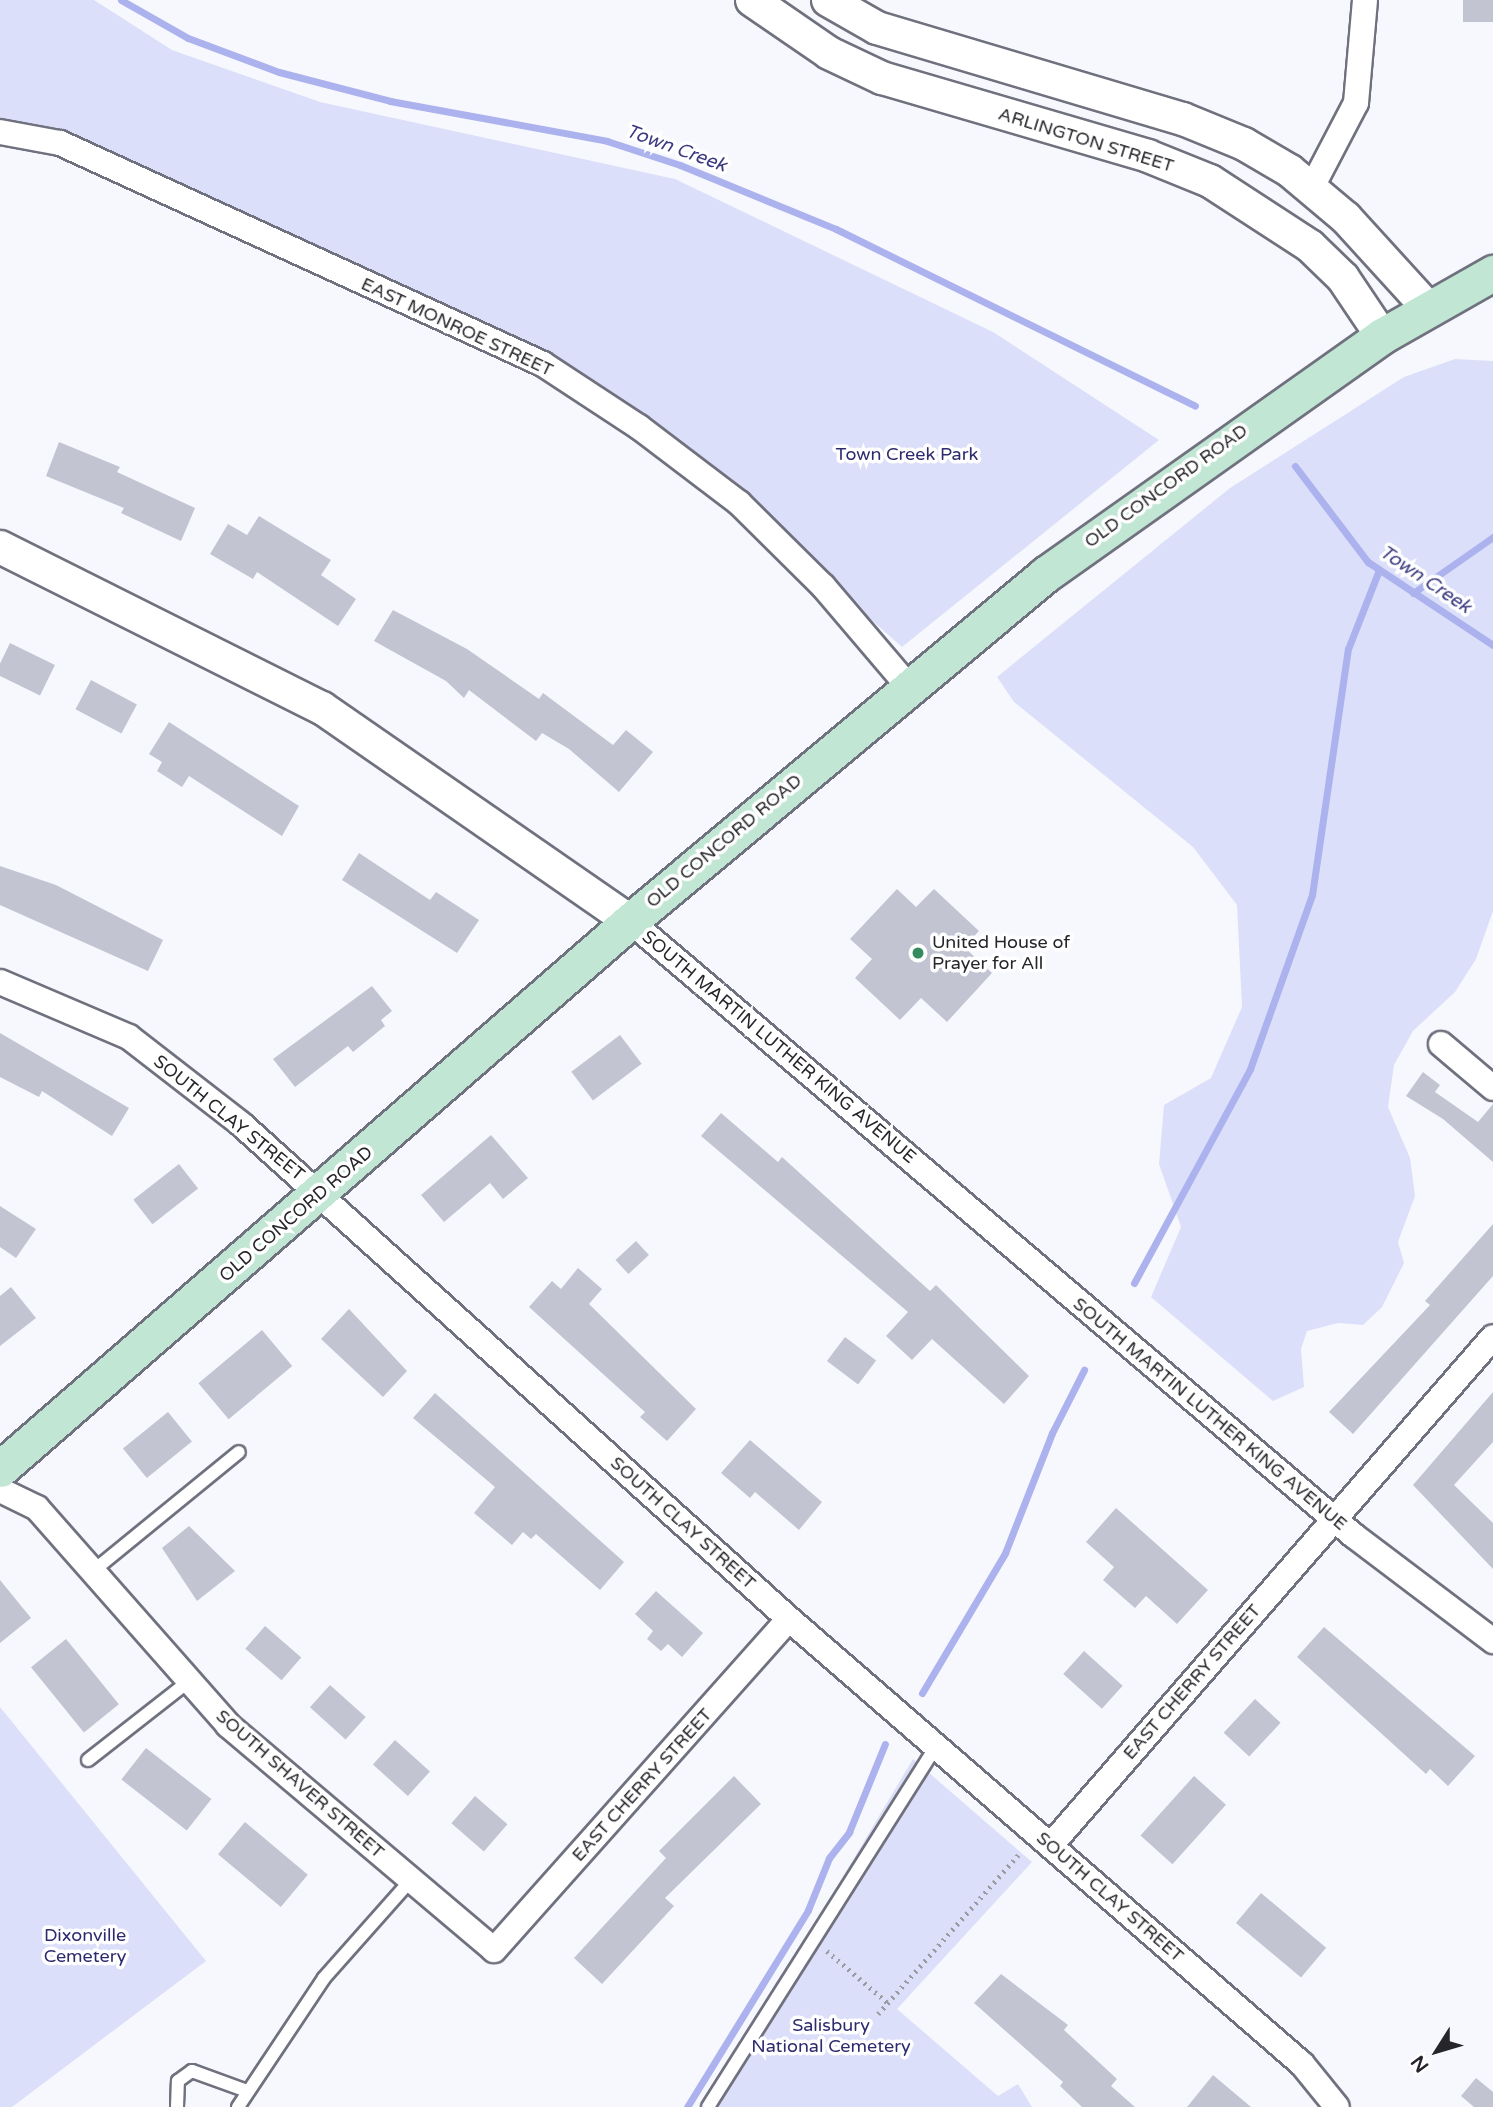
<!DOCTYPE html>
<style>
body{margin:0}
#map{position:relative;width:1493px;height:2107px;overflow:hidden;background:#f7f8fe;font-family:"Varela Round",sans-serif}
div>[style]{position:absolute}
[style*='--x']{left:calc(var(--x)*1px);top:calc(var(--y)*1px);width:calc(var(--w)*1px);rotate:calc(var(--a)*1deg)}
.green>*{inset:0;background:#dcdff9}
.stream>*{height:7px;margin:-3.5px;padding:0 3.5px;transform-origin:3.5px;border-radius:3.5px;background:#acb2ed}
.building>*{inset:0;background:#c2c4d2;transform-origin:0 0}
.path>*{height:4.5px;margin-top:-2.25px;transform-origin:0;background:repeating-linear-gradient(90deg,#9a9ba0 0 2px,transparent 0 7px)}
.roads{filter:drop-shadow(2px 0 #70717e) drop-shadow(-2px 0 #70717e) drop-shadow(0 2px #70717e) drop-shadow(0 -2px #70717e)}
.service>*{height:12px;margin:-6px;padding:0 6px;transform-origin:6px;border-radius:6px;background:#fff}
.minor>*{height:24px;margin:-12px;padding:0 12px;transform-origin:12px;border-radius:12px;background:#fff}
.tertiary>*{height:32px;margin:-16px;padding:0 16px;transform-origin:16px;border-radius:16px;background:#fff}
.secondary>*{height:35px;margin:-17.5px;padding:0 17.5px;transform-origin:17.5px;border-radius:17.5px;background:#c1e6d4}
.dots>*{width:19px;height:19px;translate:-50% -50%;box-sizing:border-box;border:4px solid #fff;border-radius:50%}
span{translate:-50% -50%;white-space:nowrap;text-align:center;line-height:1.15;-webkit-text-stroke:7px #fff;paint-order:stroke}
.street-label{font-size:18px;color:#25252a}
.park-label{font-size:18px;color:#2d2a6e}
.poi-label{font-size:18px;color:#25252a}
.left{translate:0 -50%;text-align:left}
.water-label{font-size:19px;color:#3b3a80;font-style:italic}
.north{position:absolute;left:1402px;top:2016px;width:70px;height:70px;-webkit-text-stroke:5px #fff;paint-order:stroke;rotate:233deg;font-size:19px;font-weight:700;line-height:28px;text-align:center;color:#25252a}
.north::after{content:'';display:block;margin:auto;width:24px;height:32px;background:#25252a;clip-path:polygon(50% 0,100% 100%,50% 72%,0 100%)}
</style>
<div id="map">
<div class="green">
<i style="clip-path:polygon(0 0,94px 0,172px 50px,320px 102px,675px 179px,993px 332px,1159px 440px,902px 647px,739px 503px,543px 364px,60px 143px,0 133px)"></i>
<i style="clip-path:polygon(1455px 359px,1493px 361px,1493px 911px,1476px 959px,1455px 992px,1413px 1031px,1394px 1065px,1388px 1107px,1410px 1158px,1415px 1196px,1398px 1242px,1404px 1263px,1382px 1307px,1363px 1325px,1338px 1323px,1307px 1331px,1301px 1349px,1304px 1387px,1273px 1401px,1151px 1297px,1181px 1227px,1159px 1164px,1164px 1105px,1211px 1078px,1242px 1007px,1237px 905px,1193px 847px,1014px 702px,997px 677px,1230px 488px,1404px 377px)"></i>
<i style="clip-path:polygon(0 1707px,206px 1961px,12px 2107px,0 2107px)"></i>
<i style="clip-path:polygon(913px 1759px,1032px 1862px,897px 2009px,998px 2096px,1018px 2084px,1032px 2107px,706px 2107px)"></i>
</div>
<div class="stream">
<i style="--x:121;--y:0;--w:77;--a:29.6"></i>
<i style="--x:188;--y:38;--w:97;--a:20.5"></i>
<i style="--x:279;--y:72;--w:115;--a:14.6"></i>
<i style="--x:390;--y:101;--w:221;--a:10.4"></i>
<i style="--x:607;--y:141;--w:77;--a:18.2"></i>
<i style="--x:680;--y:165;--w:169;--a:22.3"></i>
<i style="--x:836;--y:229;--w:400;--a:26.2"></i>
<i style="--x:1295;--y:466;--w:121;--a:52.8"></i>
<i style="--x:1368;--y:562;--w:150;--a:33.6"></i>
<i style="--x:1413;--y:593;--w:98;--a:-35"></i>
<i style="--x:1134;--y:1283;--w:243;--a:-61.5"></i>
<i style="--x:1250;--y:1069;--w:185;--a:-70.4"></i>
<i style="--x:1312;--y:895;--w:249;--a:-81.7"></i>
<i style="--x:1348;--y:649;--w:85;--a:-68.6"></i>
<i style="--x:922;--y:1693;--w:163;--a:-59.3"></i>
<i style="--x:1005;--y:1553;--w:129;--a:-68.6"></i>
<i style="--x:1052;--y:1433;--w:71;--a:-63.1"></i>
<i style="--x:687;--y:2107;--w:231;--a:-58.4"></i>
<i style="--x:808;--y:1910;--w:56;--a:-68"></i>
<i style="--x:829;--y:1858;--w:33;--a:-52"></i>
<i style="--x:849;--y:1832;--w:95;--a:-67.8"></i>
</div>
<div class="building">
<i style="left:1463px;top:0;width:30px;height:22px"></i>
<i style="clip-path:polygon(59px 442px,120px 467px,117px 472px,195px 508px,181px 541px,121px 513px,124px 508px,46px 476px)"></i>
<i style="clip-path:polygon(259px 516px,331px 560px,321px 575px,356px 599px,338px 626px,257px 572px,253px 579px,210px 554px,228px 524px,247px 535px)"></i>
<i style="clip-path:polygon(393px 610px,467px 649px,539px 699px,543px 693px,613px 745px,626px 730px,653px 752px,619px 792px,569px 749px,542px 733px,536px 741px,469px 690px,464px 698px,446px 681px,374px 641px)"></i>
<i style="left:10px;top:643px;width:50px;height:34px;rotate:26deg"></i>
<i style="left:91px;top:680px;width:52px;height:33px;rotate:28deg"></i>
<i style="clip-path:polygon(169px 722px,299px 806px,282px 836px,189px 776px,182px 787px,157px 771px,162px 762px,149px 754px)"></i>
<i style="clip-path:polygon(359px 853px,430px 900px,436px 892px,479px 920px,457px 953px,342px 880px)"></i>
<i style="clip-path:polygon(0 866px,56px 885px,163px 940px,148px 971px,0 905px)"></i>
<i style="clip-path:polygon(897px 889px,916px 907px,934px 889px,979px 931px,964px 947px,992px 973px,947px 1022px,921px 998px,900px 1020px,855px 978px,872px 959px,850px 939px)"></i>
<i style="clip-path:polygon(372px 986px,392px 1011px,381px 1020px,385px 1026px,353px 1052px,348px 1046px,295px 1087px,273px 1059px)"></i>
<i style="clip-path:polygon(0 1033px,129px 1108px,112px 1136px,42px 1091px,39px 1097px,0 1077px)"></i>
<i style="left:620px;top:1035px;width:36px;height:61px;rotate:53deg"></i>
<i style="clip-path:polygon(1423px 1072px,1440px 1085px,1435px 1092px,1478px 1122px,1493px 1104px,1493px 1162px,1443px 1119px,1406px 1096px)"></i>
<i style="clip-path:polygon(721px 1113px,778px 1162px,782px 1157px,930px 1291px,936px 1285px,1029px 1376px,1004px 1404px,932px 1339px,912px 1360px,886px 1336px,908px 1312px,701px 1136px)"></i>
<i style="clip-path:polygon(491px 1135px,528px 1178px,503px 1199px,490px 1183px,444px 1222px,421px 1195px)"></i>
<i style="left:179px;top:1164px;width:31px;height:58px;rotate:52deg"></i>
<i style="clip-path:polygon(0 1206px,36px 1229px,16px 1258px,0 1247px)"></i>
<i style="clip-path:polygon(1493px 1224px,1493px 1276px,1353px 1434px,1329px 1412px,1430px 1305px,1425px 1301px)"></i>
<i style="left:636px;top:1241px;width:19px;height:28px;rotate:47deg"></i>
<i style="clip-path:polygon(578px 1268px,602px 1289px,589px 1304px,696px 1409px,667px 1441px,640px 1417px,645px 1412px,529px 1307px,552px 1281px,561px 1289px)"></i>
<i style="clip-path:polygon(11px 1287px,36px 1318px,0 1346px,0 1296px)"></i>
<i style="clip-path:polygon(349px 1309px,407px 1371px,383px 1397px,321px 1339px)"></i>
<i style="left:262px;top:1330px;width:47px;height:83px;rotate:50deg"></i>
<i style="left:845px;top:1337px;width:39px;height:30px;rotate:37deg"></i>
<i style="clip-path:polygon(1493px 1392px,1493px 1442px,1454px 1485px,1493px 1523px,1493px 1569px,1413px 1485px)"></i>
<i style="clip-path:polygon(435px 1393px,624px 1562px,600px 1590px,536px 1534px,531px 1539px,523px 1532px,512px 1545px,474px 1513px,495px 1487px,413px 1418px)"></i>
<i style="left:168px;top:1412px;width:38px;height:58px;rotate:51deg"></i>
<i style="clip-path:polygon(750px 1440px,822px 1502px,799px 1530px,755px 1492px,750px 1498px,721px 1473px)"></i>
<i style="clip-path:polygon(1116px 1508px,1208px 1590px,1177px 1624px,1146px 1596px,1135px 1608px,1103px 1580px,1114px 1567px,1086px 1542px)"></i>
<i style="clip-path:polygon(189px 1526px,235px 1571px,197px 1601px,162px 1548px)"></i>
<i style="clip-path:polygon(0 1580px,31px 1618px,0 1643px)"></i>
<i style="clip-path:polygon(656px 1591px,703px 1633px,682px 1657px,668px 1644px,661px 1651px,647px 1639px,653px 1631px,635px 1614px)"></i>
<i style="left:265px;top:1626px;width:48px;height:30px;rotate:41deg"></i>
<i style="clip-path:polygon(1324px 1627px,1475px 1756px,1448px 1786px,1430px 1769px,1426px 1774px,1297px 1657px)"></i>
<i style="left:66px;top:1639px;width:84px;height:45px;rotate:51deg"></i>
<i style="left:1084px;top:1651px;width:52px;height:31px;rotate:42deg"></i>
<i style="left:330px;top:1685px;width:48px;height:30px;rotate:42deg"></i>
<i style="left:1255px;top:1699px;width:35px;height:46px;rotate:43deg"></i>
<i style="left:395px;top:1740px;width:47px;height:33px;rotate:42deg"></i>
<i style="left:146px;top:1748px;width:83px;height:40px;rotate:38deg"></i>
<i style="clip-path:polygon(734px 1776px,761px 1804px,665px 1898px,674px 1906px,602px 1984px,574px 1958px,666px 1858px,659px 1851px)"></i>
<i style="left:1194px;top:1776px;width:43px;height:80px;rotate:42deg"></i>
<i style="left:475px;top:1796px;width:43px;height:36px;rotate:41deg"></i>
<i style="left:245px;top:1822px;width:82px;height:42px;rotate:40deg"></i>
<i style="left:1261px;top:1893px;width:85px;height:39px;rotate:40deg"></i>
<i style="clip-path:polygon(1001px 1974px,1068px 2025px,1064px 2030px,1117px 2079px,1111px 2086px,1135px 2107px,1082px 2107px,1060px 2086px,1063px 2082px,974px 2003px)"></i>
<i style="clip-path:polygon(1213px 2075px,1251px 2107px,1187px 2107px)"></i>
<i style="clip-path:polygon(1476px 2078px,1493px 2092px,1493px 2107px,1474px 2107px,1461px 2096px)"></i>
</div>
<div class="path">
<i style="--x:827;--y:1951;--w:80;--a:40.4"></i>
<i style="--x:878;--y:2014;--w:212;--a:-48.6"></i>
</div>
<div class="roads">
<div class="service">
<i style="--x:93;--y:1571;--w:188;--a:-39.2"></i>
<i style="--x:88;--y:1760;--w:128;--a:-38"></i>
<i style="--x:177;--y:2107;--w:26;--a:-88"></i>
<i style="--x:178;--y:2081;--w:17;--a:-36"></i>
<i style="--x:192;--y:2071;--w:59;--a:20"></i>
<i style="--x:238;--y:2107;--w:155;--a:-56.3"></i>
<i style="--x:324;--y:1978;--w:131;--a:-48.4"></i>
<i style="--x:708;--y:2107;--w:427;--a:-57.7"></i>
</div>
<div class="minor">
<i style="--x:0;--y:132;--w:61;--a:10.4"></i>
<i style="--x:60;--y:143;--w:531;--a:24.59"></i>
<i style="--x:543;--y:364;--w:115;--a:33.3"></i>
<i style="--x:639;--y:427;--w:126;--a:37.2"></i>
<i style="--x:739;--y:503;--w:118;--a:44.7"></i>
<i style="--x:823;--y:586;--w:131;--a:49.6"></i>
<i style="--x:1311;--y:189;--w:97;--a:-62.4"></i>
<i style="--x:1356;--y:103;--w:103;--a:-85"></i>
<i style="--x:630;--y:921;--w:949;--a:40.34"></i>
<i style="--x:1353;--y:1535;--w:176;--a:37.1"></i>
<i style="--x:0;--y:982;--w:140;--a:23.1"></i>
<i style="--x:129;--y:1037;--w:142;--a:37.8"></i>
<i style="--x:241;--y:1124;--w:738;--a:42.09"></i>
<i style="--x:789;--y:1619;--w:679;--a:40.94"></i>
<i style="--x:1302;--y:2064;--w:55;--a:50.9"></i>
<i style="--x:1441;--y:1044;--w:68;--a:40.2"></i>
<i style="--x:0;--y:1490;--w:41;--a:25.9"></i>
<i style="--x:37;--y:1508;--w:289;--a:48.6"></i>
<i style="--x:228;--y:1725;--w:348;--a:40.2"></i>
<i style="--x:494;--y:1950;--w:443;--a:-48.3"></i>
<i style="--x:1051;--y:1845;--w:673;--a:-48.97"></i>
</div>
<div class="tertiary">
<i style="--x:752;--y:0;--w:93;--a:34.5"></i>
<i style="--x:829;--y:53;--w:59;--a:25.3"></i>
<i style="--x:882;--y:78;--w:277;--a:16.3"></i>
<i style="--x:1148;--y:156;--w:67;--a:22"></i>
<i style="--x:1210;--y:181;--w:119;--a:33"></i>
<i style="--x:1310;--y:246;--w:46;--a:44.1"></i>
<i style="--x:1343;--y:278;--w:70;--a:56.1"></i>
<i style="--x:828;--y:0;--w:56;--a:29.7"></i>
<i style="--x:877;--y:28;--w:319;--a:16.6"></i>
<i style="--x:1183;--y:119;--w:66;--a:22.3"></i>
<i style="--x:1244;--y:144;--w:53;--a:30.4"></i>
<i style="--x:1290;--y:171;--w:73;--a:40"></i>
<i style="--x:1346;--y:218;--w:122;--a:47.7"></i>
<i style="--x:0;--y:547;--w:360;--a:26.6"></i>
<i style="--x:322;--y:708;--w:374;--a:34.7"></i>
</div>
<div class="secondary">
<i style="--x:0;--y:1469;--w:835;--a:-41.02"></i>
<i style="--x:630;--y:921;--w:542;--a:-39.83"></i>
<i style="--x:1046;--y:574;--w:412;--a:-35.3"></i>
<i style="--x:1382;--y:336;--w:128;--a:-29.6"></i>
</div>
</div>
<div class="dots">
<i style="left:918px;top:953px;background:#348b60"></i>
</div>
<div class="street-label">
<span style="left:1086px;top:140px;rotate:17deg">ARLINGTON STREET</span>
<span style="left:457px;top:327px;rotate:25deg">EAST MONROE STREET</span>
<span style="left:1166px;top:486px;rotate:-36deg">OLD CONCORD ROAD</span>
<span style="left:724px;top:841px;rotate:-40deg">OLD CONCORD ROAD</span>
<span style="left:779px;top:1047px;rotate:40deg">SOUTH MARTIN LUTHER KING AVENUE</span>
<span style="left:229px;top:1118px;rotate:39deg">SOUTH CLAY STREET</span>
<span style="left:296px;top:1214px;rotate:-41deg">OLD CONCORD ROAD</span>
<span style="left:1210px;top:1414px;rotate:40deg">SOUTH MARTIN LUTHER KING AVENUE</span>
<span style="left:683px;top:1523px;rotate:42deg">SOUTH CLAY STREET</span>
<span style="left:1192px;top:1682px;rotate:-49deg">EAST CHERRY STREET</span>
<span style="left:300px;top:1784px;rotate:41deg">SOUTH SHAVER STREET</span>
<span style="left:642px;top:1785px;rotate:-48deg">EAST CHERRY STREET</span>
<span style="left:1110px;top:1897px;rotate:41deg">SOUTH CLAY STREET</span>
</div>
<div class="park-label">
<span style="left:907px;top:454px">Town Creek Park</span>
<span style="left:85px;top:1946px">Dixonville<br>Cemetery</span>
<span style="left:831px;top:2036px">Salisbury<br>National Cemetery</span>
</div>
<div class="poi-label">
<span class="left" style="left:932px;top:953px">United House of<br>Prayer for All</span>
</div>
<div class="water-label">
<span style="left:676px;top:149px;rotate:20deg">Town Creek</span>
<span style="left:1425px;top:580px;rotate:34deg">Town Creek</span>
</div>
<div class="north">N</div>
</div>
